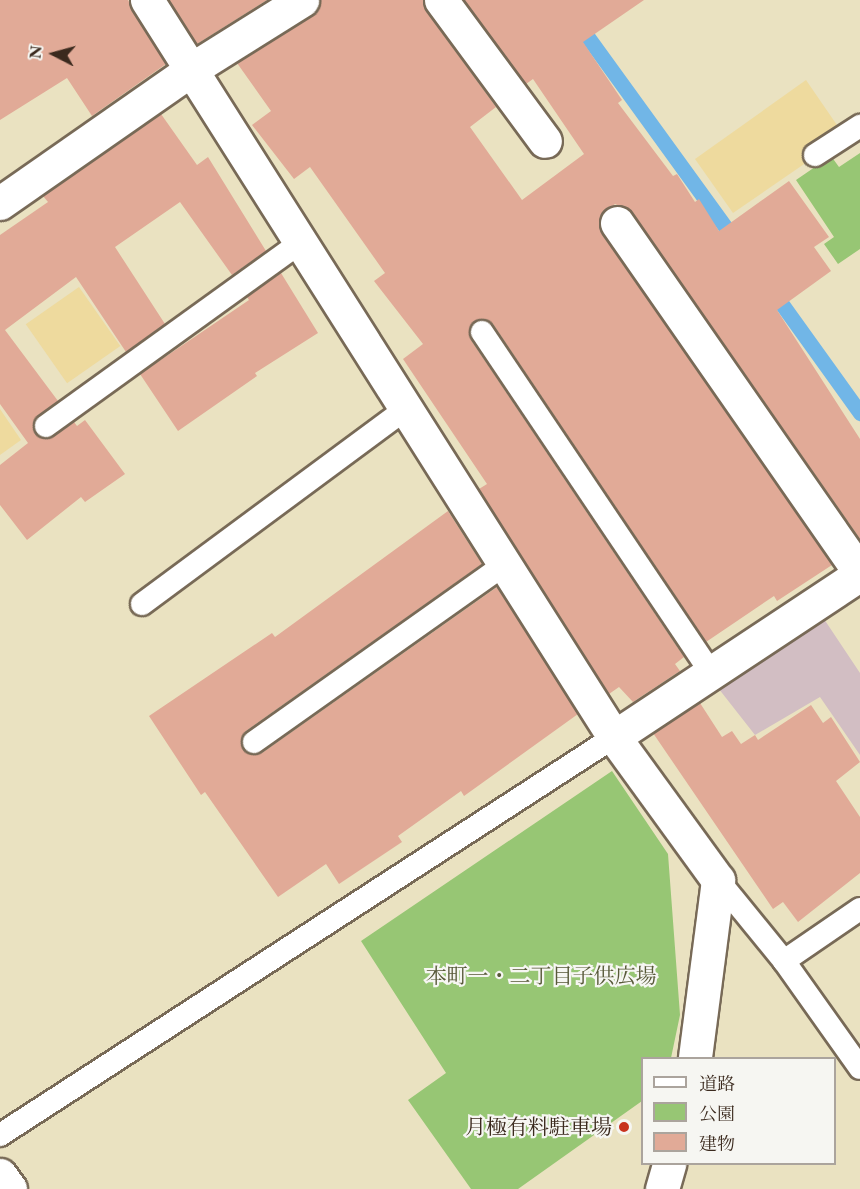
<!DOCTYPE html>
<meta charset="utf-8">
<style>
body{margin:0}
#map{position:relative;width:860px;height:1189px;overflow:hidden;background:#eae2c1;font-family:"EB Garamond","Noto Serif JP",serif}
div>[style]{position:absolute}
[style*='--x']{left:calc(var(--x)*1px);top:calc(var(--y)*1px);width:calc(var(--w)*1px);rotate:calc(var(--a)*1deg)}
.industrial>*{inset:0;background:#d2bec3}
.green>*{inset:0;background:#97c674}
.sand>*{inset:0;background:#eeda9e;transform-origin:0 0}
.stream>*{height:15px;margin:-7.5px;padding:0 7.5px;transform-origin:7.5px;border-radius:7.5px;background:#71b6e7}
.building>*{inset:0;background:#e1aa97}
.roads{filter:drop-shadow(2px 0 #786a57) drop-shadow(-2px 0 #786a57) drop-shadow(0 2px #786a57) drop-shadow(0 -2px #786a57)}
.service>*{height:22px;margin:-11px;padding:0 11px;transform-origin:11px;border-radius:11px;background:#fff}
.minor>*{height:33px;margin:-16.5px;padding:0 16.5px;transform-origin:16.5px;border-radius:16.5px;background:#fff}
.dots>*{width:16px;height:16px;translate:-50% -50%;box-sizing:border-box;border:3px solid #f6f6f2;border-radius:50%}
span{translate:-50% -50%;white-space:nowrap;text-align:center;line-height:1.15;-webkit-text-stroke:4.5px #f6f6f2;paint-order:stroke}
.park-label{font-size:21px;color:#575938}
.poi-label{font-size:21px;color:#3b2a1e}
.right{translate:-100% -50%;text-align:right}
.legend{position:absolute;left:641px;top:1057px;width:195px;height:108px;box-sizing:border-box;background:#f6f6f2;border:2px solid #aba49d;margin:0;padding:8px 10px;list-style:none;font-size:18px;color:#3b2a1e}
.legend li{display:flex;align-items:center;gap:12px;height:30px}
.legend b{width:30px;border:2px solid #aba49d}
.north{position:absolute;left:24px;top:24px;width:60px;height:60px;-webkit-text-stroke:4px #f6f6f2;paint-order:stroke;rotate:276deg;font-size:16px;font-weight:700;line-height:24px;text-align:center;color:#3b2a1e}
.north::after{content:'';display:block;margin:auto;width:21px;height:27px;background:#3b2a1e;clip-path:polygon(50% 0,100% 100%,50% 72%,0 100%)}
</style>
<div id="map">
<div class="industrial">
<i style="clip-path:polygon(824px 619px,860px 673px,860px 755px,820px 697px,755px 735px,715px 684px)"></i>
</div>
<div class="green">
<i style="clip-path:polygon(860px 153px,860px 249px,838px 264px,824px 244px,834px 237px,796px 180px,831px 156px,839px 167px)"></i>
<i style="clip-path:polygon(612px 771px,668px 854px,680px 1015px,671px 1058px,642px 1058px,642px 1101px,518px 1189px,471px 1189px,408px 1100px,446px 1073px,361px 941px)"></i>
</div>
<div class="sand">
<i style="clip-path:polygon(806px 80px,839px 128px,810px 160px,733px 213px,695px 159px)"></i>
<i style="left:79px;top:287px;width:72px;height:65px;rotate:55deg"></i>
<i style="clip-path:polygon(0 409px,21px 440px,0 455px)"></i>
</div>
<div class="stream">
<i style="--x:561;--y:0;--w:300;--a:54.1"></i>
<i style="--x:771;--y:289;--w:153;--a:54.3"></i>
</div>
<div class="building">
<i style="clip-path:polygon(0 0,128px 0,166px 64px,92px 116px,67px 78px,0 120px)"></i>
<i style="clip-path:polygon(169px 0,267px 0,197px 44px)"></i>
<i style="clip-path:polygon(321px 0,423px 0,426px 11px,496px 107px,470px 127px,522px 200px,584px 154px,533px 79px,526px 84px,464px 0,644px 0,583px 42px,622px 100px,618px 103px,673px 176px,677px 174px,695px 202px,699px 199px,719px 231px,789px 181px,829px 237px,814px 247px,831px 271px,777px 310px,860px 439px,860px 539px,632px 212px,615px 204px,600px 216px,602px 234px,832px 565px,777px 601px,774px 596px,706px 642px,493px 324px,481px 319px,470px 327px,471px 340px,684px 657px,675px 664px,680px 671px,633px 702px,619px 687px,609px 694px,479px 489px,487px 484px,403px 359px,423px 344px,374px 281px,385px 273px,310px 167px,294px 179px,252px 125px,271px 111px,237px 63px,312px 16px)"></i>
<i style="clip-path:polygon(161px 114px,197px 165px,208px 157px,266px 251px,232px 275px,180px 202px,115px 247px,165px 324px,126px 352px,76px 277px,5px 330px,58px 401px,34px 420px,35px 434px,48px 439px,74px 422px,77px 426px,85px 420px,125px 474px,85px 502px,81px 497px,27px 540px,0 505px,0 465px,28px 443px,0 404px,0 235px,48px 202px,43px 196px)"></i>
<i style="clip-path:polygon(281px 273px,318px 333px,255px 373px,257px 376px,178px 431px,140px 374px,249px 300px,247px 297px)"></i>
<i style="clip-path:polygon(448px 511px,482px 564px,246px 731px,242px 737px,243px 749px,249px 754px,262px 753px,497px 587px,578px 714px,464px 796px,461px 791px,398px 836px,402px 842px,339px 884px,326px 864px,278px 897px,205px 792px,201px 795px,149px 716px,272px 633px,275px 637px)"></i>
<i style="clip-path:polygon(700px 703px,722px 737px,732px 731px,741px 744px,755px 735px,758px 740px,811px 705px,823px 723px,831px 717px,860px 762px,836px 781px,860px 817px,860px 873px,798px 922px,783px 902px,773px 909px,653px 733px)"></i>
</div>
<div class="roads">
<div class="service">
<i style="--x:815;--y:155;--w:54;--a:-32.8"></i>
<i style="--x:482;--y:332;--w:407;--a:56.1"></i>
<i style="--x:46;--y:426;--w:314;--a:-35.8"></i>
<i style="--x:142;--y:604;--w:328;--a:-36.5"></i>
<i style="--x:254;--y:742;--w:306;--a:-35.3"></i>
<i style="--x:718;--y:880;--w:104;--a:50.8"></i>
<i style="--x:784;--y:961;--w:131;--a:54.6"></i>
<i style="--x:784;--y:961;--w:92;--a:-34.4"></i>
<i style="--x:0;--y:1135;--w:732;--a:-32.95"></i>
</div>
<div class="minor">
<i style="--x:147;--y:0;--w:873;--a:57.64"></i>
<i style="--x:614;--y:737;--w:177;--a:54"></i>
<i style="--x:718;--y:880;--w:179;--a:97.4"></i>
<i style="--x:441;--y:0;--w:175;--a:53.6"></i>
<i style="--x:0;--y:203;--w:234;--a:-34.9"></i>
<i style="--x:192;--y:69;--w:130;--a:-32.1"></i>
<i style="--x:617;--y:223;--w:425;--a:55.2"></i>
<i style="--x:614;--y:737;--w:295;--a:-33.5"></i>
<i style="--x:0;--y:1175;--w:17;--a:54"></i>
<i style="--x:662;--y:1189;--w:26;--a:-74"></i>
</div>
</div>
<div class="dots">
<i style="left:624px;top:1127px;background:#c8321e"></i>
</div>
<div class="park-label">
<span style="left:541px;top:976px">本町一・二丁目子供広場</span>
</div>
<div class="poi-label">
<span class="right" style="left:612px;top:1127px">月極有料駐車場</span>
</div>
<ul class="legend">
<li><b style="height:8px;background:#fff"></b>道路</li>
<li><b style="height:16px;background:#97c674"></b>公園</li>
<li><b style="height:16px;background:#e1aa97"></b>建物</li>
</ul>
<div class="north">N</div>
</div>
